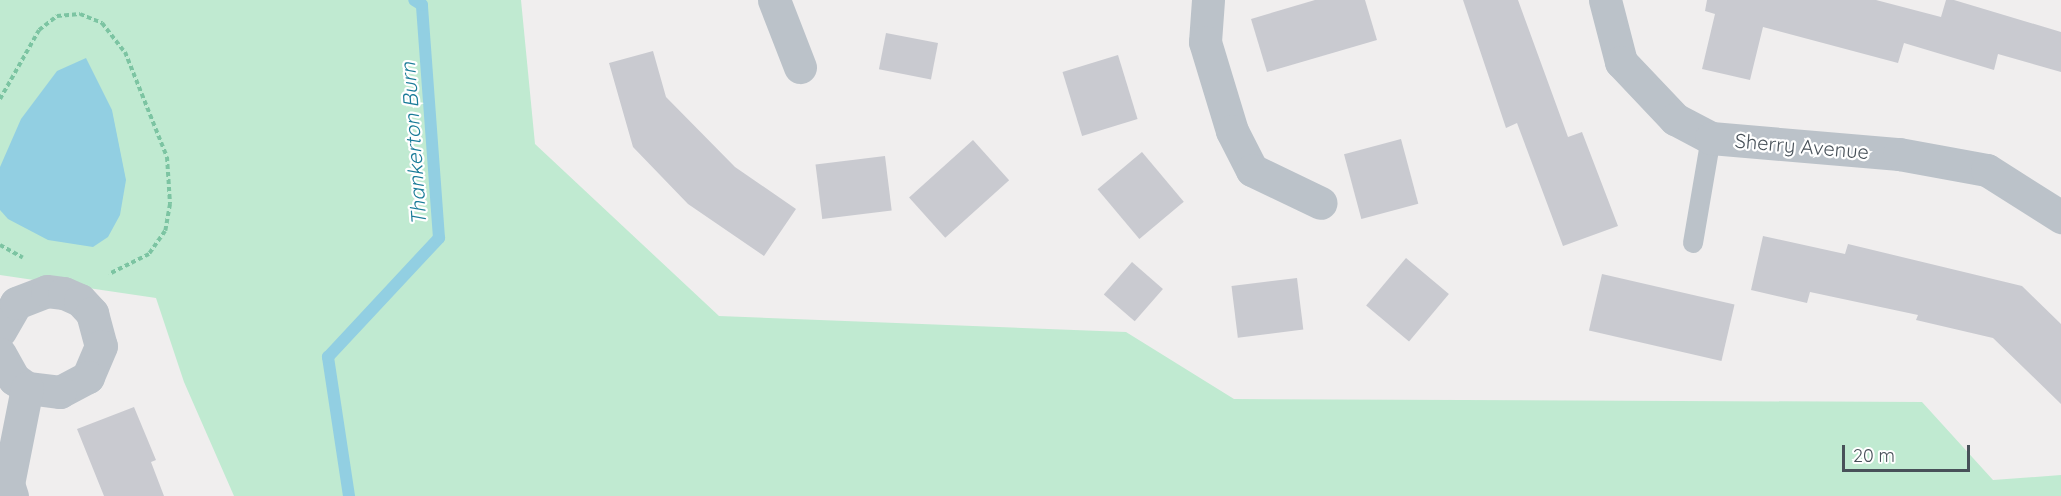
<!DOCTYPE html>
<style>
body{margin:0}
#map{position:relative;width:2061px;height:496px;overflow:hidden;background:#f0eeee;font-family:Quicksand,sans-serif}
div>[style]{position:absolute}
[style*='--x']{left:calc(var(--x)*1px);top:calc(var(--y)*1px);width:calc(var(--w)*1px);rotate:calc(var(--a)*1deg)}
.green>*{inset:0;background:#c0ead1}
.water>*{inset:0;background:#92cfe2}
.stream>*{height:12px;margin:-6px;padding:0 6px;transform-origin:6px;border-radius:6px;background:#92cfe2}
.building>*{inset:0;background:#c9cad0;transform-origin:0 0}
.path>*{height:4px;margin-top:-2px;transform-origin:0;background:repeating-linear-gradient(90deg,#7cc4a2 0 4.5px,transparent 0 7.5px)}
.lane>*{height:20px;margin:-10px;padding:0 10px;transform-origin:10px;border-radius:10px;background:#bbc2c9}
.street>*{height:33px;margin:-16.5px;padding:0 16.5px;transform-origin:16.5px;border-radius:16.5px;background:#bbc2c9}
span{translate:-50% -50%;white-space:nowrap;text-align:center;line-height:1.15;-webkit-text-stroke:4.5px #fff;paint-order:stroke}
.street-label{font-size:20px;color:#485159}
.water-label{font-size:21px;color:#1b7c99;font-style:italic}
.scale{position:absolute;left:1842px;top:445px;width:128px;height:27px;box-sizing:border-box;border:3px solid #485159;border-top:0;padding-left:8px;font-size:18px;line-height:21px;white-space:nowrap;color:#485159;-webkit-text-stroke:4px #fff;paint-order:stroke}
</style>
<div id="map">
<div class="green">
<i style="clip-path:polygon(0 0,521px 0,535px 144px,719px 316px,1126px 332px,1234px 399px,1922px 402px,1993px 480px,2061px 475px,2061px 496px,234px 496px,184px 382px,156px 298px,0 275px)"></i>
</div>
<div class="water">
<i style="clip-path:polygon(86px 58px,112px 110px,126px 180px,120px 215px,108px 237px,93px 247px,48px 240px,8px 219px,0 210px,0 167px,21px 119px,57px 71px)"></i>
</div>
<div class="stream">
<i style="--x:349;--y:496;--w:141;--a:-98.6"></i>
<i style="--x:328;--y:357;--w:163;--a:-47"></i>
<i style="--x:439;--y:238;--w:234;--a:-94.2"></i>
<i style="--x:422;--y:5;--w:9;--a:-148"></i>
</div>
<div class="building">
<i style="clip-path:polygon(1315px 0,1365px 0,1377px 40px,1267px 72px,1251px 19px)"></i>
<i style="clip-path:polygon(1463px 0,1518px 0,1568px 137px,1582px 132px,1618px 226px,1563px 246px,1517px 123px,1506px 128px)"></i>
<i style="clip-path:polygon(1707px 0,1876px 0,1941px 17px,1946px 0,1954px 0,2061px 32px,2061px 72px,1998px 54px,1994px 70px,1904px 43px,1898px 63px,1763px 27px,1750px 80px,1702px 69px,1715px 14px,1705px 11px)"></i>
<i style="left:886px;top:33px;width:53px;height:37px;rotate:11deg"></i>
<i style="clip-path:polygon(653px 51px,666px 97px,735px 167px,796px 209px,764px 256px,688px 204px,633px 147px,609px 63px)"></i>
<i style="left:1118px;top:55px;width:67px;height:58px;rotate:73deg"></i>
<i style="left:1401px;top:139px;width:67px;height:59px;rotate:75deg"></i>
<i style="left:973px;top:140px;width:54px;height:86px;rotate:48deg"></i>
<i style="left:1142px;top:152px;width:65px;height:58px;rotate:50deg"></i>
<i style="left:885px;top:156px;width:55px;height:70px;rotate:83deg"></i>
<i style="clip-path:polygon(1763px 236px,1845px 254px,1848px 244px,2022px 286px,2061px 324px,2061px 404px,1993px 338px,1916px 320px,1918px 315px,1810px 292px,1807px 303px,1751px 290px)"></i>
<i style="left:1406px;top:258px;width:56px;height:62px;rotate:40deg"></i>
<i style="left:1132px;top:262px;width:41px;height:43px;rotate:41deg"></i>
<i style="left:1602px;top:274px;width:136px;height:58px;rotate:13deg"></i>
<i style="left:1297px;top:278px;width:52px;height:66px;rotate:83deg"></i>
<i style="clip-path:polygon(134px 407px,156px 460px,151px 462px,164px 496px,104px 496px,77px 429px)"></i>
</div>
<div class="path">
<i style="--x:0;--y:99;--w:79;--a:-60.5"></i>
<i style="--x:39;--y:30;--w:23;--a:-38"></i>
<i style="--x:57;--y:16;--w:23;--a:-5"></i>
<i style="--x:80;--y:14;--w:24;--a:22"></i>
<i style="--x:102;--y:23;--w:37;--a:52"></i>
<i style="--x:125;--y:52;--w:113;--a:68.2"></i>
<i style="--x:167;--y:157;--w:47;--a:86.3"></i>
<i style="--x:170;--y:204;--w:27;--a:100"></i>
<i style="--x:165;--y:231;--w:28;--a:125"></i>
<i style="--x:149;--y:254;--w:45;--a:153.4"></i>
<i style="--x:0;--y:245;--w:26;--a:29"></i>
</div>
<div class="lane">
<i style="--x:1693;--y:243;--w:107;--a:-80.3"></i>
</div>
<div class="street">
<i style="--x:774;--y:0;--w:72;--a:68.8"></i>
<i style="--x:1208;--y:0;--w:42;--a:94.1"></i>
<i style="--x:1205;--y:42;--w:93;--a:73.1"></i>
<i style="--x:1232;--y:131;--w:44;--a:62.9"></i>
<i style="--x:1252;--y:170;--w:76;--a:25.6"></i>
<i style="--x:1605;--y:0;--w:64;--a:75.5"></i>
<i style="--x:1621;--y:62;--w:79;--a:46.5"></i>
<i style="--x:1675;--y:119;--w:41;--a:27.8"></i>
<i style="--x:1711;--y:138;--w:189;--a:4.9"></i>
<i style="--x:1899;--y:154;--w:89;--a:10.3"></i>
<i style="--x:1987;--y:170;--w:88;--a:32.4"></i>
<i style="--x:0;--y:331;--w:32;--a:-60"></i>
<i style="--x:16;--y:303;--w:33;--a:-21"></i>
<i style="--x:47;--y:291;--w:17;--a:7"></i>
<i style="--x:64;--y:293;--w:17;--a:24"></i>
<i style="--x:80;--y:300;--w:18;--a:47"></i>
<i style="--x:92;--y:313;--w:34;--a:75"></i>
<i style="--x:101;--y:346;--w:34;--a:113"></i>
<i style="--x:88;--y:377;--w:32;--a:152"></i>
<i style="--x:60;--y:392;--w:33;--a:-173"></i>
<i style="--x:27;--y:388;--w:16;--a:-145"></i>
<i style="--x:14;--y:379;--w:29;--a:-119"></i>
<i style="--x:12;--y:496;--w:13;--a:-108"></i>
<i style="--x:8;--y:484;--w:98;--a:-78.8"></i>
</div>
<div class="street-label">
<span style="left:1802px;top:146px;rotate:5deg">Sherry Avenue</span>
</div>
<div class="water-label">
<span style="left:413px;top:144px;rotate:-94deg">Thankerton Burn</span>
</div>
<div class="scale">20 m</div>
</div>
